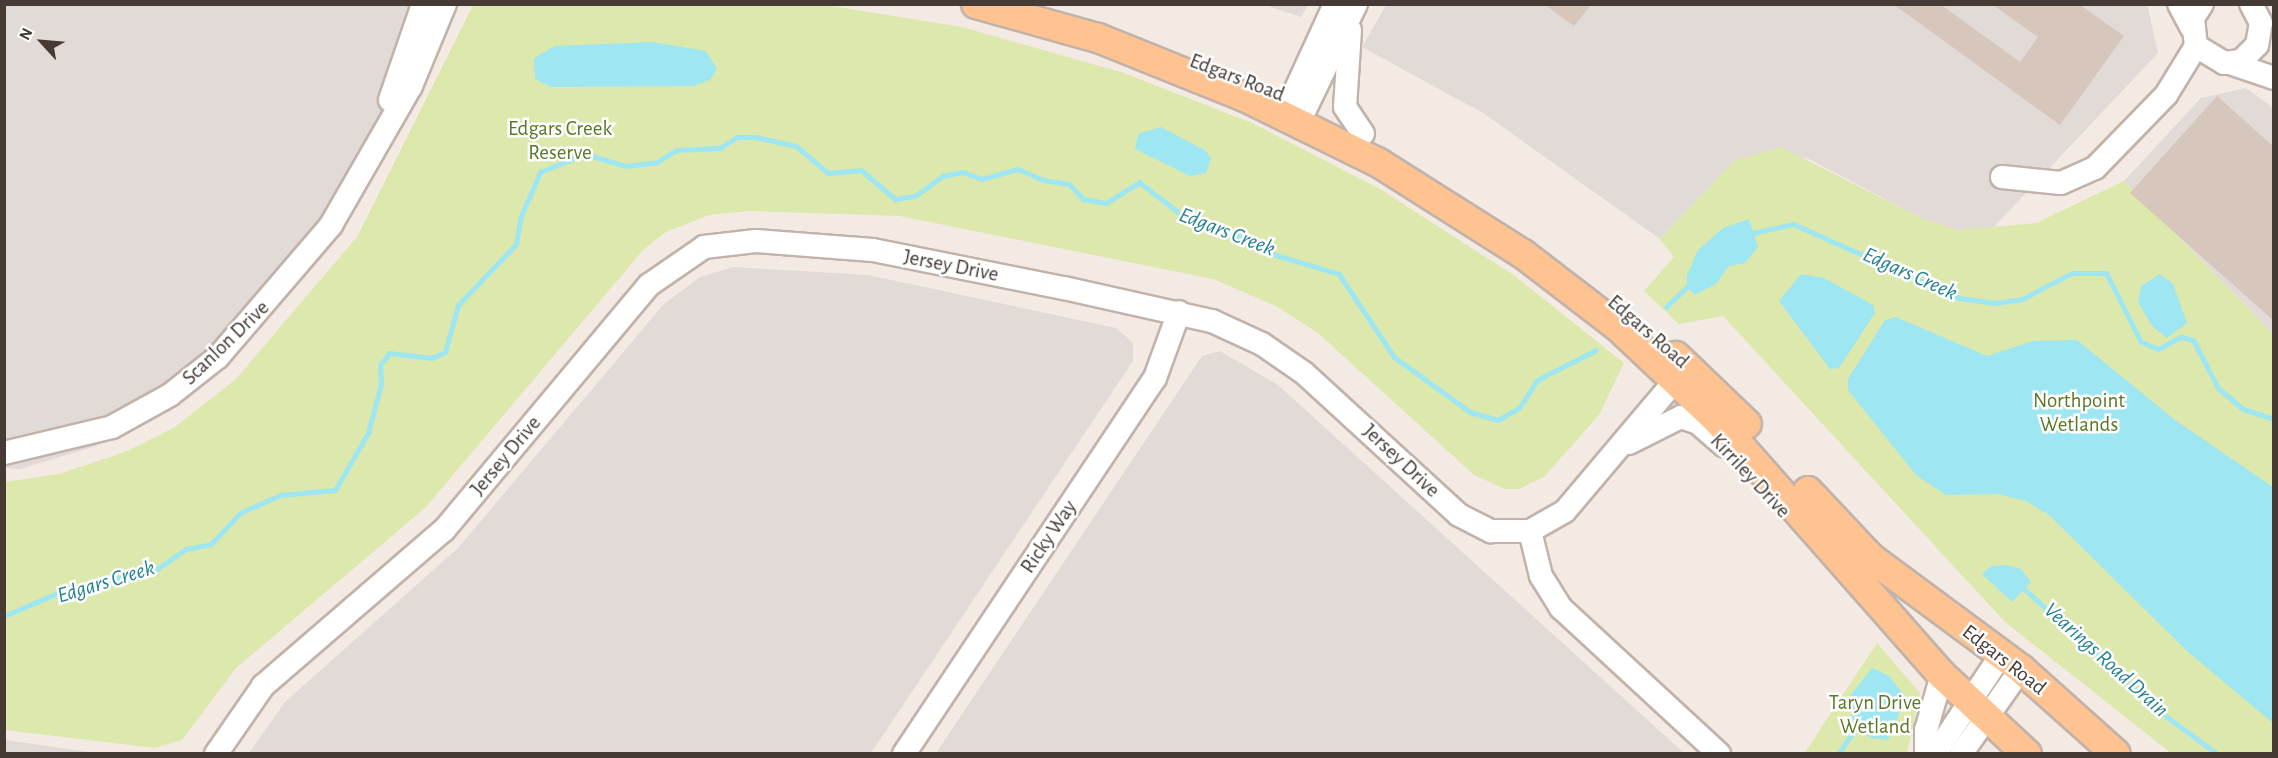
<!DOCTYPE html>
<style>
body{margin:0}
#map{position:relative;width:2278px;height:758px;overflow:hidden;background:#f3eae4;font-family:"Alegreya Sans",sans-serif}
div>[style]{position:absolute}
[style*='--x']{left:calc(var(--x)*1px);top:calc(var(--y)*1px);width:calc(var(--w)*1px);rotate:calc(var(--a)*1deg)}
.industrial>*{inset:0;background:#e1dad6}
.green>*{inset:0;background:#dde8ac}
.water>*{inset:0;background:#9ee6f2}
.stream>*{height:5px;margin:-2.5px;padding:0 2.5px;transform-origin:2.5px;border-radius:2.5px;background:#9ee6f2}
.building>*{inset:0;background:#d7c6bc}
.roads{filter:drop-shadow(2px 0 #c1b3aa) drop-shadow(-2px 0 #c1b3aa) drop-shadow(0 2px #c1b3aa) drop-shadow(0 -2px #c1b3aa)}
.minor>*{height:22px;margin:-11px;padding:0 11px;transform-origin:11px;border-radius:11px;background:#fff}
.major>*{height:28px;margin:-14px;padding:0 14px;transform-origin:14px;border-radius:14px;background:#ffc291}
span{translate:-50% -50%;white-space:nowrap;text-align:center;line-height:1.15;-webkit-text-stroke:5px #fff;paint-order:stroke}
.street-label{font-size:21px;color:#453a34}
.park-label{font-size:21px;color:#5b7826}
.water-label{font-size:22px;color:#268193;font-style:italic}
.frame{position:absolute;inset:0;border:6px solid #453a34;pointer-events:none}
.north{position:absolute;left:12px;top:12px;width:60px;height:60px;-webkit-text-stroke:4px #fff;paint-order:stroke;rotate:296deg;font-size:16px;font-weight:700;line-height:24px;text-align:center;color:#453a34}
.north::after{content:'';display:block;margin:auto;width:21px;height:27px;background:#453a34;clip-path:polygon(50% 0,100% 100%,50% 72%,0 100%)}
</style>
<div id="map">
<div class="industrial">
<i style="clip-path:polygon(2147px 4px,2158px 53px,1990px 231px,1957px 230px,1919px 217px,1807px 158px,1735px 160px,1660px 239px,1483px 113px,1362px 47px,1386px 5px)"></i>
<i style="clip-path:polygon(5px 5px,458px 5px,346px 223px,249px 340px,178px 405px,96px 446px,20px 469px,5px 468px)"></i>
<i style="clip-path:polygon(1265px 5px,1308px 5px,1301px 17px)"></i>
<i style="clip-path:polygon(2246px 88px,2273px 108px,2273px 334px,2124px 181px,2201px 98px)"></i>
<i style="clip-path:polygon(733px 267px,868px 275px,1116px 328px,1133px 343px,1133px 361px,871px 753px,249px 753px,285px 702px,458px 548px,664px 304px,700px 277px)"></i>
<i style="clip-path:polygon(1220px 351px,1278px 385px,1684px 753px,936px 753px,1202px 356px)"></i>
<i style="clip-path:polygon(4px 740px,5px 740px,96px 753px,5px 753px)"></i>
</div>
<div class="green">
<i style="clip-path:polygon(473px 5px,826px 5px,962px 27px,1124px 73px,1252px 123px,1380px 189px,1515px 276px,1624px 363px,1599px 415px,1544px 477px,1519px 489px,1505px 489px,1474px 475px,1318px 333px,1276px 306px,1213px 279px,900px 216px,749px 211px,709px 215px,666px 232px,643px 250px,425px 508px,236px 668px,182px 740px,155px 748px,5px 730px,4px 482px,59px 474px,125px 452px,175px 427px,235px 380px,357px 237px)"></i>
<i style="clip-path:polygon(1781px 147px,1919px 217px,1957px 230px,2036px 223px,2124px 181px,2273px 334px,2273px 753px,2171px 753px,2005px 622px,1723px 316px,1679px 324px,1644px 291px,1674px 257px,1660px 239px,1735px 160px)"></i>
<i style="clip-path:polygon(1877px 643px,1920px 693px,1907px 753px,1804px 754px)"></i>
</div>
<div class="water">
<i style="clip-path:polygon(652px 42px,706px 51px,717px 69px,710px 80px,693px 86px,551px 87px,535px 79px,534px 58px,555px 46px)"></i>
<i style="clip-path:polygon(1161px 127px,1206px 151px,1211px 159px,1206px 173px,1190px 176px,1135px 149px,1138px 134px)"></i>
<i style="clip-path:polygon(1749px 219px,1758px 247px,1745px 263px,1729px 266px,1716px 284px,1695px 295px,1687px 287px,1687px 275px,1698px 250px,1723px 228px)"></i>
<i style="clip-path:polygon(1801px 274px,1824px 278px,1873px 305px,1875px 313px,1839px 368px,1830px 369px,1779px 301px)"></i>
<i style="clip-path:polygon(2160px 274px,2173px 284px,2187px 323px,2167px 338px,2152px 326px,2138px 302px,2141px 286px)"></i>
<i style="clip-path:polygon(1896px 317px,1987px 356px,2033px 341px,2077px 340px,2175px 420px,2273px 487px,2273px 723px,2188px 652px,2049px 515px,2026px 501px,1998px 494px,1946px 495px,1916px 475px,1848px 390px,1848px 379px,1885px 320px)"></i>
<i style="clip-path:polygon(2006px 565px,2021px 569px,2031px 582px,2012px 602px,1982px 574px,1991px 566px)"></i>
<i style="clip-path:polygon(1872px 668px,1889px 676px,1906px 697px,1888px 740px,1871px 738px,1855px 728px,1851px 712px,1850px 696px)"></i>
</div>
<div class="stream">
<i style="--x:1748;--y:234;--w:46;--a:-12.5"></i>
<i style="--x:1793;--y:224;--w:182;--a:24"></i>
<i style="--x:1959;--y:298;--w:36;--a:8"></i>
<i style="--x:1995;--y:303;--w:27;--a:-8"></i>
<i style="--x:2022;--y:299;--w:56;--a:-27.5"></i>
<i style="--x:2072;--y:273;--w:34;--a:0"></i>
<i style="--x:2106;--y:273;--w:77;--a:63.1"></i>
<i style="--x:2141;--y:342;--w:18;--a:22"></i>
<i style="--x:2158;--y:349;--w:26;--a:-28"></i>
<i style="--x:2181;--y:337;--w:12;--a:14"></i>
<i style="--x:2193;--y:340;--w:54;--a:62.5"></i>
<i style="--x:2218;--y:388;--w:33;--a:40"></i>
<i style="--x:2243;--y:409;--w:33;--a:18"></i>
<i style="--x:1666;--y:307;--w:35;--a:-44"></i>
<i style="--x:2022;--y:587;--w:190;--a:42"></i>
<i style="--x:2163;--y:714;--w:67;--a:36.5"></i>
<i style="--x:4;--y:616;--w:63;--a:-23.3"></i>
<i style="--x:62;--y:591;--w:98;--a:-13"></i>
<i style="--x:157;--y:569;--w:35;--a:-35"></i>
<i style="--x:186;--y:549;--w:25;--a:-11"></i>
<i style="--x:211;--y:544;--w:42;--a:-46.9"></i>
<i style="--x:240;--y:513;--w:44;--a:-24.2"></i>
<i style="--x:280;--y:495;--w:55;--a:-5.2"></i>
<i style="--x:335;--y:490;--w:66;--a:-59.9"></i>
<i style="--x:368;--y:433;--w:51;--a:-75.1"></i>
<i style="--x:381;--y:384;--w:19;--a:-93"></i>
<i style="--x:380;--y:365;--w:15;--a:-53"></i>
<i style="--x:389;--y:353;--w:43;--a:6.6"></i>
<i style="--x:432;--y:358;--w:14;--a:-25"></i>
<i style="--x:445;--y:352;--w:49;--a:-74.5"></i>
<i style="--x:458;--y:305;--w:84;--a:-46.4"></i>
<i style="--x:516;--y:244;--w:28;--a:-80"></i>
<i style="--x:521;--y:216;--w:48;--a:-66.6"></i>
<i style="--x:540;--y:172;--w:48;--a:-21.8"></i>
<i style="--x:585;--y:154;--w:43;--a:16.3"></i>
<i style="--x:626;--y:166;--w:31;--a:-7"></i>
<i style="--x:657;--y:162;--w:22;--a:-32"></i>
<i style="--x:676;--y:150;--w:44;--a:-2.6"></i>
<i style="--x:720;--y:148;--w:20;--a:-33"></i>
<i style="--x:737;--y:137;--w:18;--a:0"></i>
<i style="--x:755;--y:137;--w:42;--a:12.4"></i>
<i style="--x:796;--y:146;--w:42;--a:40.2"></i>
<i style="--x:828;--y:173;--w:33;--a:-5"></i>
<i style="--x:861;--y:170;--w:45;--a:40.5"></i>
<i style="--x:895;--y:199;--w:20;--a:-9"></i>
<i style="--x:915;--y:196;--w:34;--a:-36"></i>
<i style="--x:943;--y:176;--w:19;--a:-12"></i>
<i style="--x:962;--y:172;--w:21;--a:19"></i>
<i style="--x:982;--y:179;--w:37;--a:-16"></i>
<i style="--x:1018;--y:169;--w:27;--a:24"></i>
<i style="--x:1043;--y:180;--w:26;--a:9"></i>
<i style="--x:1069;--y:184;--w:21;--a:47"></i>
<i style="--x:1083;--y:199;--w:23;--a:10"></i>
<i style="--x:1106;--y:203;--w:39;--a:-32"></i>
<i style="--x:1139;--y:182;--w:62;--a:37.8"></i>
<i style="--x:1188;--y:220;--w:40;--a:14.4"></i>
<i style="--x:1227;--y:230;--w:48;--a:28.7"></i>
<i style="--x:1269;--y:253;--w:73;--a:16.7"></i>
<i style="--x:1339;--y:274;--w:100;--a:56.5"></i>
<i style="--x:1394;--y:357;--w:94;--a:35.9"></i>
<i style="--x:1470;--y:412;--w:29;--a:16"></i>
<i style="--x:1498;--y:420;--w:24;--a:-30"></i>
<i style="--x:1519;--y:408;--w:33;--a:-57"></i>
<i style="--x:1537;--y:380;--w:66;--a:-27"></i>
<i style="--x:1838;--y:754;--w:37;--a:-56"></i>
</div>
<div class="building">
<i style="clip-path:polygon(1893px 4px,1940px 4px,2020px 62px,2038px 37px,1993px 5px,2080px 5px,2124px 36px,2060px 125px)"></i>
<i style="clip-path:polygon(1545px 5px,1591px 5px,1574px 26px)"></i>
<i style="clip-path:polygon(2217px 96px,2274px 147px,2274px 321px,2130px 193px)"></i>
</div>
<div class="roads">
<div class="minor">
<i style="--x:2179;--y:4;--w:27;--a:62"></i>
<i style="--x:2202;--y:4;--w:17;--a:123"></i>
<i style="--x:2193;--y:18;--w:28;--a:84"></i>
<i style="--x:2196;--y:46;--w:33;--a:31"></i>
<i style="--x:2224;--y:63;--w:17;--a:-7"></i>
<i style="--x:2241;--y:61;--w:23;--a:-45"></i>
<i style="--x:2257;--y:45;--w:22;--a:-80"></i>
<i style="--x:2261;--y:23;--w:21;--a:-118"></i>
<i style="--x:1350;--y:30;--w:77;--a:93.7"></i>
<i style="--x:1345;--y:107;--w:32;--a:56"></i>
<i style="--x:2230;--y:63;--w:46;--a:18.8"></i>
<i style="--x:390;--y:100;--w:102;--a:-71"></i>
<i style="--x:1284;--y:115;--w:122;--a:-65.3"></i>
<i style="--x:1299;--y:122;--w:131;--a:-64.2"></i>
<i style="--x:2002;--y:177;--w:59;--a:5.8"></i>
<i style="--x:2061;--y:183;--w:37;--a:-24"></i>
<i style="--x:2095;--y:168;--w:102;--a:-45.8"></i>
<i style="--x:2166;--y:95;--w:57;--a:-58.5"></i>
<i style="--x:1629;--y:443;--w:58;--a:-26.6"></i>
<i style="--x:1681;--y:417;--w:18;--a:19"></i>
<i style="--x:1698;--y:423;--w:35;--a:41"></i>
<i style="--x:4;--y:453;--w:111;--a:-13.5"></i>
<i style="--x:112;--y:427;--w:66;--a:-28.9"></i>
<i style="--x:170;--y:395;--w:61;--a:-38.4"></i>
<i style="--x:218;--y:357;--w:174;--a:-49.4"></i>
<i style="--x:331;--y:225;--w:160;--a:-60.1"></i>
<i style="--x:411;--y:86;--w:89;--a:-67.5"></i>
<i style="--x:1530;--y:531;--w:40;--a:-29.7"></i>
<i style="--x:1565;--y:511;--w:170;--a:-49.8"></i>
<i style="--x:1675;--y:381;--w:15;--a:-20"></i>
<i style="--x:216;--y:754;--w:83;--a:-55.3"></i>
<i style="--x:263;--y:686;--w:239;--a:-40.8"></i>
<i style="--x:444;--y:530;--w:319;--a:-50.1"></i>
<i style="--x:649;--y:285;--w:67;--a:-34.6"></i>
<i style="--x:704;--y:247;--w:52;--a:-6.6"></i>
<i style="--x:756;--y:241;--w:117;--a:4.4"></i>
<i style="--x:873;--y:250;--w:195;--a:11.3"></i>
<i style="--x:1064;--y:288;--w:152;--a:12.6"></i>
<i style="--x:1212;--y:321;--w:55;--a:24.7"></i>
<i style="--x:1262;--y:344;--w:51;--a:34.6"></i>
<i style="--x:1304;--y:373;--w:210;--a:42.5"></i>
<i style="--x:1459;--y:515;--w:36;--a:27"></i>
<i style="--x:1491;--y:531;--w:39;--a:0"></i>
<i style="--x:1530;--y:531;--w:46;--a:76.3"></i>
<i style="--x:1541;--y:576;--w:38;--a:58"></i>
<i style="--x:1561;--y:608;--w:215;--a:42.7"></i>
<i style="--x:904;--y:754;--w:452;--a:-56.3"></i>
<i style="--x:1155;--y:378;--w:70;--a:-70"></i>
<i style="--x:1926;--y:754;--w:24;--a:-90"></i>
<i style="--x:1926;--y:730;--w:57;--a:-73.8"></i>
<i style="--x:1935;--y:754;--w:119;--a:-56.3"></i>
<i style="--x:1961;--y:754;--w:104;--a:-54.8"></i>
</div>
<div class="major">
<i style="--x:976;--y:4;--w:127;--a:15.6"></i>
<i style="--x:1098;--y:38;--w:158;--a:21.9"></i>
<i style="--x:1245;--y:97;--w:149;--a:26.2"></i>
<i style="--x:1379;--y:163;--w:170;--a:32.3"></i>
<i style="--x:1523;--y:254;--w:118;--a:37.5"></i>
<i style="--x:1617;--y:326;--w:139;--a:43.2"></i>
<i style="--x:1718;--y:421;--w:339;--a:48.6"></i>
<i style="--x:1942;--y:675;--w:116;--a:42.9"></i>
<i style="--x:1676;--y:356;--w:98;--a:43.8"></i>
<i style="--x:1808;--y:491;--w:92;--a:46.8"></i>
<i style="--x:1871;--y:558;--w:187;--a:36.5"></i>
<i style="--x:2021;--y:669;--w:127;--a:41.8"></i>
</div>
</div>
<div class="street-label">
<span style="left:1237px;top:78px;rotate:21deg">Edgars Road</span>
<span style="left:951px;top:266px;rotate:11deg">Jersey Drive</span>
<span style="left:1648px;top:332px;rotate:41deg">Edgars Road</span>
<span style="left:226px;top:343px;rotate:-44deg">Scanlon Drive</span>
<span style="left:506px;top:456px;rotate:-50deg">Jersey Drive</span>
<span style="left:1401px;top:461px;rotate:43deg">Jersey Drive</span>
<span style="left:1750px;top:476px;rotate:47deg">Kirriley Drive</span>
<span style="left:1049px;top:537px;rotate:-56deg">Ricky Way</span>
<span style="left:2004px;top:660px;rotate:38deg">Edgars Road</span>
</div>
<div class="park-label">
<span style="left:560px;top:141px">Edgars Creek<br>Reserve</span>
<span style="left:2079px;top:413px">Northpoint<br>Wetlands</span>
<span style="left:1875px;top:715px">Taryn Drive<br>Wetland</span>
</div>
<div class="water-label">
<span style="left:1227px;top:232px;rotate:21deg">Edgars Creek</span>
<span style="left:1910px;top:274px;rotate:24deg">Edgars Creek</span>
<span style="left:106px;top:582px;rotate:-17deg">Edgars Creek</span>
<span style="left:2106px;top:660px;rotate:42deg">Vearings Road Drain</span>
</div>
<div class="frame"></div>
<div class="north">N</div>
</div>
